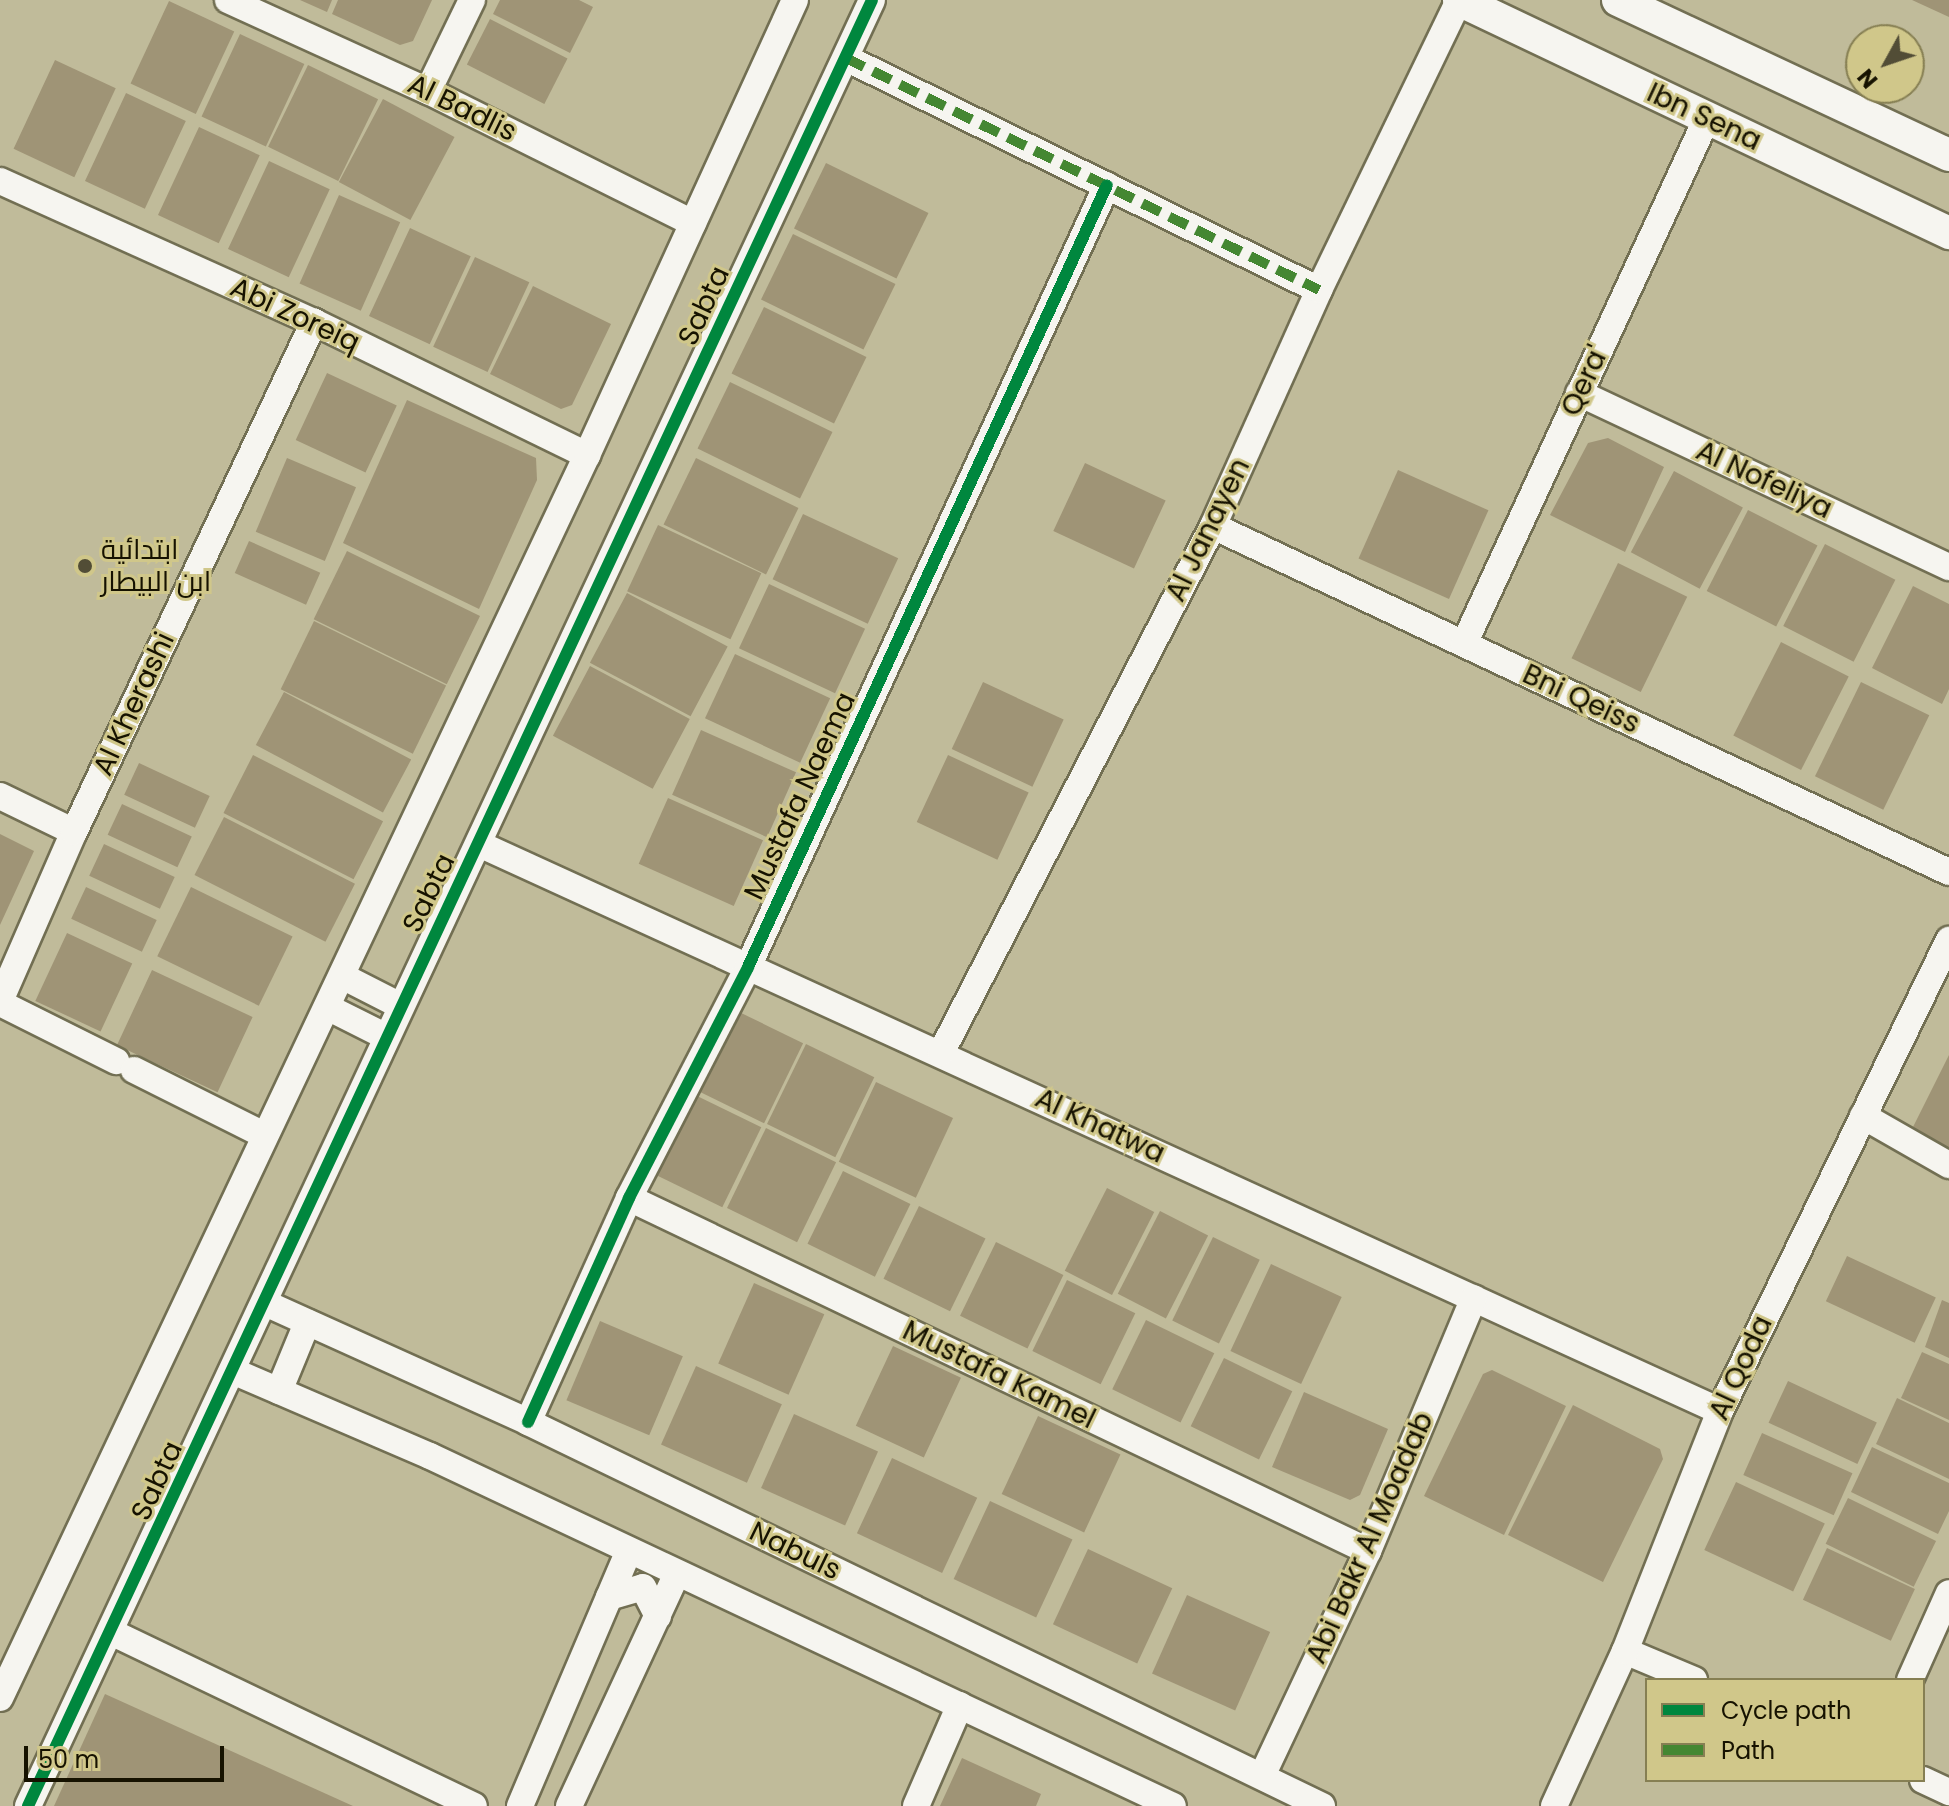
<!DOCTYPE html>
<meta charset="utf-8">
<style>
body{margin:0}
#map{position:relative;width:1949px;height:1806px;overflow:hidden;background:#c0bb9a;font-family:Poppins,Cairo,sans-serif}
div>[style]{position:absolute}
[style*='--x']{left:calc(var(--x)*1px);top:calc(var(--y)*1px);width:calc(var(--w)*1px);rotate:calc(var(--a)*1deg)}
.building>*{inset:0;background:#9f9476;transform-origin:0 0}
.roads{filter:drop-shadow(2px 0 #726f53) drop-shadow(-2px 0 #726f53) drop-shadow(0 2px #726f53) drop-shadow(0 -2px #726f53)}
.minor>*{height:26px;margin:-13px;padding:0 13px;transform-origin:13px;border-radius:13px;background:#f6f5f0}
.tertiary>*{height:32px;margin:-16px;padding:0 16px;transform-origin:16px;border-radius:16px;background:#f6f5f0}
.quiet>*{height:10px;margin-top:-5px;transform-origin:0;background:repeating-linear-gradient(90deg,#448732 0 20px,transparent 0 30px)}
.cycleway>*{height:12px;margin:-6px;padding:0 6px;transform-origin:6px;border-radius:6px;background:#00873e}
.dots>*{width:22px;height:22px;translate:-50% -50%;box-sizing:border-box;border:4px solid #d0c78a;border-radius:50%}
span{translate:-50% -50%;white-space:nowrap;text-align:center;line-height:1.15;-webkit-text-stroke:6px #d0c78a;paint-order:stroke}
.street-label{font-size:28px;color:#161200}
.poi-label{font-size:28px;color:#161200}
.left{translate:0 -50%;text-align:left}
.legend{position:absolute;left:1645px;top:1678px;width:280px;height:104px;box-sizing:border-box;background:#d0c78a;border:2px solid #867f53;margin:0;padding:10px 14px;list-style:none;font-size:24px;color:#161200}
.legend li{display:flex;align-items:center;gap:16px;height:40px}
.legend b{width:40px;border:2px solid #867f53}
.north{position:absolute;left:1845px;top:24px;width:80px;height:80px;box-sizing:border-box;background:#d0c78a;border:2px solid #867f53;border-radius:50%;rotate:230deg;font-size:22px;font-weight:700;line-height:32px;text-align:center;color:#161200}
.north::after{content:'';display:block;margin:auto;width:28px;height:36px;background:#524d36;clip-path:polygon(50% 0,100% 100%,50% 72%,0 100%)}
.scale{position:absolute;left:24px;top:1746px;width:200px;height:36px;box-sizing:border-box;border:4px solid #161200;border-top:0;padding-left:10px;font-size:24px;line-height:28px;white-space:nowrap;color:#161200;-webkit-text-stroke:6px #d0c78a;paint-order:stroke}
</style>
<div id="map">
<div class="building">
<i style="clip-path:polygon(300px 0,332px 0,327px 12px)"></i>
<i style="clip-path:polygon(338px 0,432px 0,413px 41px,400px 45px,332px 14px)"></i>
<i style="clip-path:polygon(500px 0,579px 0,593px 7px,570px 53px,493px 14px)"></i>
<i style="clip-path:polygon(1912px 0,1949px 0,1949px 17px)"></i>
<i style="left:169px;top:1px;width:72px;height:91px;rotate:25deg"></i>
<i style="left:490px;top:19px;width:87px;height:51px;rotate:27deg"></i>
<i style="left:240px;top:34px;width:71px;height:91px;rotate:25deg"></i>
<i style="left:55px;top:60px;width:67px;height:98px;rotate:25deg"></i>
<i style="left:308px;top:65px;width:78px;height:91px;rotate:26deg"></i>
<i style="left:126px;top:93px;width:66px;height:97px;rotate:25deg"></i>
<i style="left:383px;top:99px;width:81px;height:94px;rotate:28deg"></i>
<i style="left:199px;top:127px;width:67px;height:97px;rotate:25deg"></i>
<i style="left:269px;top:161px;width:67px;height:97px;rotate:25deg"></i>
<i style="left:826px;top:163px;width:114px;height:73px;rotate:26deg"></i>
<i style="left:339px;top:195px;width:67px;height:97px;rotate:24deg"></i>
<i style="left:410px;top:228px;width:67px;height:97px;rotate:25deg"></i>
<i style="left:793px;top:234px;width:114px;height:73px;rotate:26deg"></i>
<i style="left:475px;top:257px;width:60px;height:99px;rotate:25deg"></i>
<i style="clip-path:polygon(533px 286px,611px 324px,572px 405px,561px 409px,490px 374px)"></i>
<i style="left:764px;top:307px;width:114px;height:74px;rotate:26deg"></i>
<i style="left:327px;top:373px;width:77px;height:74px;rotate:25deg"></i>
<i style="left:730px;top:382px;width:114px;height:74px;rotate:26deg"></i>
<i style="clip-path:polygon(407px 400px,536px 458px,537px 480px,479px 609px,343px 543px)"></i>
<i style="clip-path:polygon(1608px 438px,1664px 467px,1625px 552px,1550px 515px,1588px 443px)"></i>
<i style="left:287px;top:458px;width:75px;height:80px;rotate:23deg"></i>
<i style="left:696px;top:458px;width:114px;height:74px;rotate:26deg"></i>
<i style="left:1085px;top:463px;width:89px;height:75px;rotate:25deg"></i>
<i style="left:1398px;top:470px;width:99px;height:97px;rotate:24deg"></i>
<i style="left:1674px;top:471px;width:78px;height:92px;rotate:28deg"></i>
<i style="left:1748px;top:510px;width:78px;height:91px;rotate:27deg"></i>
<i style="left:803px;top:514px;width:105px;height:72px;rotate:25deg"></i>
<i style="left:658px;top:525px;width:114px;height:73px;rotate:25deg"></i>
<i style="left:249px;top:541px;width:78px;height:35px;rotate:24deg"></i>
<i style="left:1825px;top:544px;width:79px;height:92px;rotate:27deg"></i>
<i style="left:347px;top:551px;width:148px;height:76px;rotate:26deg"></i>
<i style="left:1618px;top:563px;width:77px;height:106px;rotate:26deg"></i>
<i style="left:769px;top:584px;width:106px;height:71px;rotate:25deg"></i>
<i style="clip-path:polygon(1913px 586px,1949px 604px,1949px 689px,1942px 704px,1872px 668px)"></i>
<i style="left:627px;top:593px;width:114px;height:79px;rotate:28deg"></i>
<i style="left:314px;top:621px;width:147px;height:76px;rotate:26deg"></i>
<i style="left:1781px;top:642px;width:76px;height:105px;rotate:27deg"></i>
<i style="left:735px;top:654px;width:105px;height:71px;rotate:25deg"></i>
<i style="left:590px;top:666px;width:113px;height:79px;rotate:28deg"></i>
<i style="left:983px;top:682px;width:89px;height:74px;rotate:25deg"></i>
<i style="left:1861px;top:682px;width:76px;height:105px;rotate:26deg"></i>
<i style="left:284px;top:692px;width:144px;height:60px;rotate:28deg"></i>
<i style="left:701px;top:730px;width:104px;height:71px;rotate:24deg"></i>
<i style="left:253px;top:755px;width:146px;height:65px;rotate:27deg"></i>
<i style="left:948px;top:755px;width:89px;height:74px;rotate:25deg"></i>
<i style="left:139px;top:763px;width:78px;height:35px;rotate:25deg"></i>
<i style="left:668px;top:798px;width:104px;height:72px;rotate:24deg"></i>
<i style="left:122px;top:804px;width:77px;height:34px;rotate:25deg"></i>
<i style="left:224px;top:817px;width:147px;height:65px;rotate:27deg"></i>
<i style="clip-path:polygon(0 834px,34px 851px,0 925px)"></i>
<i style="left:104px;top:844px;width:78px;height:35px;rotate:25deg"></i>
<i style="left:86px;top:887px;width:78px;height:35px;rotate:25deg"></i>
<i style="left:191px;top:887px;width:113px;height:77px;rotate:26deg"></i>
<i style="left:67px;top:933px;width:72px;height:75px;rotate:25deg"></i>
<i style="left:152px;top:970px;width:111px;height:83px;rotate:25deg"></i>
<i style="left:733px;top:1009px;width:78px;height:89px;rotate:26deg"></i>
<i style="left:806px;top:1044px;width:76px;height:89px;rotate:26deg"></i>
<i style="clip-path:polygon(1949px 1055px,1949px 1148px,1911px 1131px)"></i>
<i style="left:876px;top:1082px;width:85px;height:88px;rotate:25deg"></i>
<i style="left:693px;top:1094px;width:76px;height:89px;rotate:26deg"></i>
<i style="left:766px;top:1128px;width:78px;height:89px;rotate:26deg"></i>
<i style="left:843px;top:1171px;width:75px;height:81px;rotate:26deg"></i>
<i style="left:1107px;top:1188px;width:53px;height:93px;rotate:27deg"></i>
<i style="left:919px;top:1206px;width:74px;height:81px;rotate:26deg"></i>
<i style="left:1160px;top:1211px;width:54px;height:93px;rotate:27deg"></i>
<i style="left:1213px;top:1237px;width:52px;height:93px;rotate:26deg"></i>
<i style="left:996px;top:1242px;width:75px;height:82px;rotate:26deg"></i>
<i style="left:1847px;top:1256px;width:98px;height:50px;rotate:25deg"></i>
<i style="left:1271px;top:1264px;width:78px;height:96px;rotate:25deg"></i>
<i style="left:1067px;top:1280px;width:76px;height:79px;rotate:26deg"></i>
<i style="left:754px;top:1283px;width:77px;height:88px;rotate:24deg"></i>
<i style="clip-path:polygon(1942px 1300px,1949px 1303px,1949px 1358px,1925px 1347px)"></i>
<i style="left:1146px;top:1320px;width:76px;height:77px;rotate:26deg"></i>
<i style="left:600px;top:1321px;width:90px;height:86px;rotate:23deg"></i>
<i style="left:893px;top:1346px;width:75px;height:88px;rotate:25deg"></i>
<i style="clip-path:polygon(1922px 1352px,1949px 1364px,1949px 1420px,1901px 1398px)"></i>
<i style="left:1224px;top:1358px;width:76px;height:76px;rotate:26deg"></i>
<i style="left:696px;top:1366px;width:94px;height:86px;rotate:24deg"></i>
<i style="clip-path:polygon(1492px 1370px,1566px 1406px,1504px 1535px,1424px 1496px,1483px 1374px)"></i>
<i style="left:1788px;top:1381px;width:98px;height:46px;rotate:25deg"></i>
<i style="clip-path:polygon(1304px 1392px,1388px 1429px,1360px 1495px,1350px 1500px,1272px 1467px)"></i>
<i style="clip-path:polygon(1897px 1398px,1949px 1423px,1949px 1479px,1876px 1444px)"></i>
<i style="clip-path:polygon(1573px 1405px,1660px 1449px,1663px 1459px,1603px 1582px,1508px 1535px)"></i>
<i style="left:794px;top:1414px;width:92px;height:81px;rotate:24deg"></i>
<i style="left:1038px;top:1416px;width:91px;height:86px;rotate:25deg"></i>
<i style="left:1762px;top:1433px;width:99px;height:46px;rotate:24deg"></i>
<i style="clip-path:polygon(1872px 1447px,1949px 1483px,1949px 1511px,1938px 1534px,1851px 1492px)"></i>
<i style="left:892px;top:1458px;width:94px;height:83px;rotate:25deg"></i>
<i style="left:1736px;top:1482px;width:98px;height:75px;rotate:25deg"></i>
<i style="left:1848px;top:1498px;width:98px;height:51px;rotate:26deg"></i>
<i style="left:990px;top:1501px;width:91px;height:86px;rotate:25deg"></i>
<i style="left:1827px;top:1548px;width:97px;height:57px;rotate:25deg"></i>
<i style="left:1088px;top:1549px;width:93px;height:83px;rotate:25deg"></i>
<i style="left:1187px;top:1595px;width:91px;height:86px;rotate:24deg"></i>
<i style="clip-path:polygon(105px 1694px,353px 1806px,54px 1806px)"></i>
<i style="clip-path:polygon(962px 1758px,1041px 1794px,1036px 1806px,940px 1806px)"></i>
</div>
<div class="roads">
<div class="minor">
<i style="--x:228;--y:0;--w:220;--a:24.5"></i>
<i style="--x:428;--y:91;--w:296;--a:26.5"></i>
<i style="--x:846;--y:58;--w:527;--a:26.13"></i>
<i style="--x:428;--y:91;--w:101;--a:-64.2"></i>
<i style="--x:0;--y:181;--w:344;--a:24.2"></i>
<i style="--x:314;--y:322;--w:304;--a:26"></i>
<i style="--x:1579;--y:393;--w:409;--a:25.2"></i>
<i style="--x:1213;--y:526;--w:813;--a:25.18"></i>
<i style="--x:1464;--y:644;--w:579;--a:-65.2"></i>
<i style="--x:0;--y:796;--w:82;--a:25.9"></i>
<i style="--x:479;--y:844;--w:1364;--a:24.56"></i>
<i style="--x:342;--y:976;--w:66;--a:27"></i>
<i style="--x:0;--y:1001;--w:184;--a:-66.4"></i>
<i style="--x:74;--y:832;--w:564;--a:-64.8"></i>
<i style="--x:0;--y:1003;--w:130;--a:26.6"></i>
<i style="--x:327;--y:1007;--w:65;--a:26.6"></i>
<i style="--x:941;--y:1053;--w:593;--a:-62.7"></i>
<i style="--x:1213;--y:526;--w:259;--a:-65.8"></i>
<i style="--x:1319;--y:290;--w:322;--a:-64.2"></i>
<i style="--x:134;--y:1070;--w:145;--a:26.6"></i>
<i style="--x:1863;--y:1116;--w:99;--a:29.7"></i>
<i style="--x:629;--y:1198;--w:819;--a:25.53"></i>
<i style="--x:265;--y:1303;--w:289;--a:24.3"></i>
<i style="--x:528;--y:1422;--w:882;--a:25.81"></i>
<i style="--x:235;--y:1372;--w:212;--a:23.3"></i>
<i style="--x:430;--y:1456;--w:821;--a:25.22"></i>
<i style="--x:279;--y:1391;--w:74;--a:-67.6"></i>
<i style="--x:528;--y:1422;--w:246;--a:-65.7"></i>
<i style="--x:629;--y:1198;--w:260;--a:-62.7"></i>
<i style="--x:748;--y:967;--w:860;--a:-65.34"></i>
<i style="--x:609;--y:1597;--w:35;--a:-16"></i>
<i style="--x:643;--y:1587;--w:33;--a:63"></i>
<i style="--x:113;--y:1633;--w:400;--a:25.6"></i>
<i style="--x:1625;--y:1651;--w:75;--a:22.8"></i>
<i style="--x:1910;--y:1680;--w:95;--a:-65.9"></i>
<i style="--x:0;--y:1698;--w:1375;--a:-64.72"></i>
<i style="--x:587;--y:455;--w:500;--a:-65.43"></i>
<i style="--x:1262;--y:1776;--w:249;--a:-64.8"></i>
<i style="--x:1368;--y:1551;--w:274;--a:-67.3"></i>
<i style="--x:1923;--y:1780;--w:29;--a:25"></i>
<i style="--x:28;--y:1806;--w:1993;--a:-64.95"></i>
<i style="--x:520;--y:1806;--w:277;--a:-66.9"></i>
<i style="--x:569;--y:1806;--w:255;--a:-65.1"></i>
<i style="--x:916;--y:1806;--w:110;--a:-66.5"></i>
<i style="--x:1554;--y:1806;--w:170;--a:-65.4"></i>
<i style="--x:1625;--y:1651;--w:258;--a:-68.4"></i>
<i style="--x:1720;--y:1411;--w:524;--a:-64.07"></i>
</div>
<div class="tertiary">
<i style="--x:1459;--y:0;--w:543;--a:25.43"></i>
<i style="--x:1618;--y:0;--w:365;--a:25.1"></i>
</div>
</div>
<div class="quiet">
<i style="--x:846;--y:58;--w:527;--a:26.13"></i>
</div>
<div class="cycleway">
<i style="--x:528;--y:1422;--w:246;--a:-65.7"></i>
<i style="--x:629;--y:1198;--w:260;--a:-62.7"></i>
<i style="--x:748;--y:967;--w:860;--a:-65.34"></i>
<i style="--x:28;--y:1806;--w:1993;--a:-64.95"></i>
</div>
<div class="dots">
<i style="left:85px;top:566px;background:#524d36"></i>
</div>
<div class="street-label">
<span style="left:462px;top:108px;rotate:26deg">Al Badlis</span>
<span style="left:1704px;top:117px;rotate:25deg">Ibn Sena</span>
<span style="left:704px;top:306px;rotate:-65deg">Sabta</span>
<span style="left:295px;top:315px;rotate:25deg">Abi Zoreiq</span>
<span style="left:1585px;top:381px;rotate:-65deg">Qera'</span>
<span style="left:1764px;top:480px;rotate:25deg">Al Nofeliya</span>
<span style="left:1208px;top:530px;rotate:-64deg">Al Janayen</span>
<span style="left:1581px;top:699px;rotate:25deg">Bni Qeiss</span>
<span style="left:134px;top:704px;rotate:-65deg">Al Kherashi</span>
<span style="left:800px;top:796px;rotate:-65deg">Mustafa Naema</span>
<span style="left:429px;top:893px;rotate:-64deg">Sabta</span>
<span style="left:1100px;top:1126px;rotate:25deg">Al Khatwa</span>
<span style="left:1741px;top:1368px;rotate:-65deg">Al Qoda</span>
<span style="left:999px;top:1375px;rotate:26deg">Mustafa Kamel</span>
<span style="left:157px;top:1481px;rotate:-65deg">Sabta</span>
<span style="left:1370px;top:1538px;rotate:-66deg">Abi Bakr Al Moadab</span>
<span style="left:795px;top:1551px;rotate:26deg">Nabuls</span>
</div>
<div class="poi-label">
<span class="left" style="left:101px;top:566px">ابتدائية<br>ابن البيطار</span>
</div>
<ul class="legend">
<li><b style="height:10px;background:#00873e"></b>Cycle path</li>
<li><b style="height:10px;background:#448732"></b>Path</li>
</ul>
<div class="north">N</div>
<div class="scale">50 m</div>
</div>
